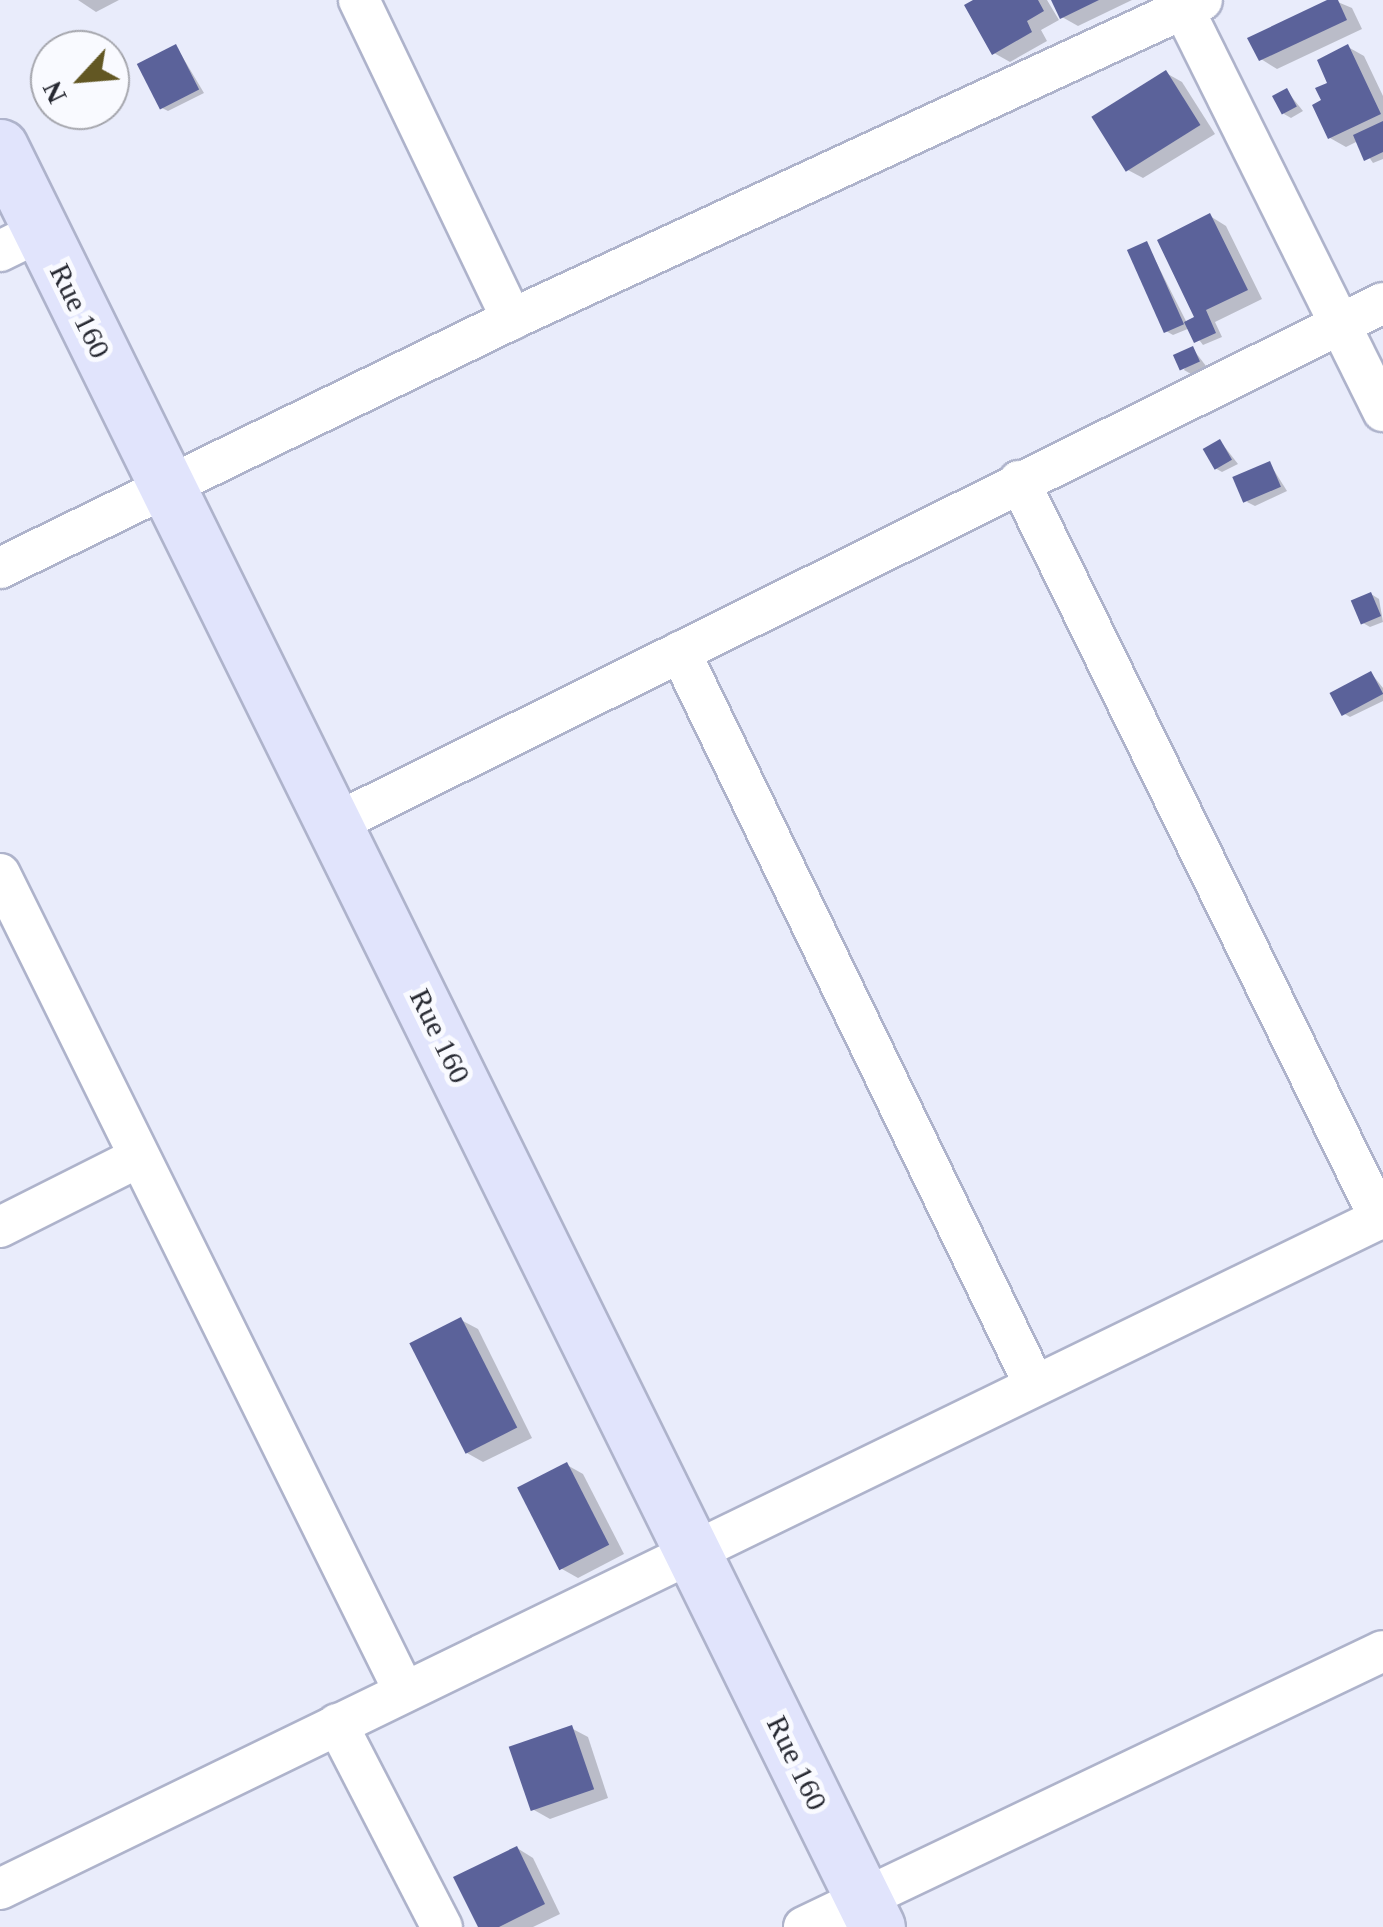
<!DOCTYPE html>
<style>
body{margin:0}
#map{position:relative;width:1383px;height:1927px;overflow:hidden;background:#e9ecfb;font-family:"Times New Roman",serif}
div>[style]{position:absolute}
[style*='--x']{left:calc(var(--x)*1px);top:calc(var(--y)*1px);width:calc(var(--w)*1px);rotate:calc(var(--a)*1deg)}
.shadow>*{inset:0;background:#0003}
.building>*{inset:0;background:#5b629a;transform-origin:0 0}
.roads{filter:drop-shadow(2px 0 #aeb3cb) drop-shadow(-2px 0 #aeb3cb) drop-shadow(0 2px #aeb3cb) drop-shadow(0 -2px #aeb3cb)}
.street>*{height:40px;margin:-20px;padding:0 20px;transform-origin:20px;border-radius:20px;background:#fff}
.secondary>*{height:55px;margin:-27.5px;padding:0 27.5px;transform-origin:27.5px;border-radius:27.5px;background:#e1e4fc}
span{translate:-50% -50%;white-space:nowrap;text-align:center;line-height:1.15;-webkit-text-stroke:10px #f9faff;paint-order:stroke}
.street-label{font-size:30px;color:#262831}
.north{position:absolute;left:30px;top:30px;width:100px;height:100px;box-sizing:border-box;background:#f9faff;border:2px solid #a5a6ad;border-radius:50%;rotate:244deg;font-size:28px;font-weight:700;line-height:40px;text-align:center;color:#262831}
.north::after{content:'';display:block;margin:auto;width:35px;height:45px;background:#625723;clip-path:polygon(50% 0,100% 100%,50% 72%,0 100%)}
</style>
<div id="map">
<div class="shadow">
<i style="clip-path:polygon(78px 0,119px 0,96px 12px)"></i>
<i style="clip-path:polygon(978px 0,1047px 0,1059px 20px,1041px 30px,1047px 41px,1010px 62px,994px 53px)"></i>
<i style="clip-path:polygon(1054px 0,1132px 0,1078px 26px,1062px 17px)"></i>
<i style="clip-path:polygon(1333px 0,1352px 8px,1362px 29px,1277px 69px,1261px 59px)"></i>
<i style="clip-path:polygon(176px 46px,204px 93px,168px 111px,160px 107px)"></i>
<i style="clip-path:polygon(1348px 47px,1364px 56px,1383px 96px,1383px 159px,1373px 163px,1358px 141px,1346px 147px,1330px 138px,1324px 102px)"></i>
<i style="clip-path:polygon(1166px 73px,1182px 82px,1215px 134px,1143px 178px,1126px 169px)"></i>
<i style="clip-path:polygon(1287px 91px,1303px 111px,1291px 118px,1284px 114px)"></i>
<i style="clip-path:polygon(1210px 216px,1226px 226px,1262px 299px,1215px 322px,1222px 337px,1203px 345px,1190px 328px,1173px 335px,1166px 331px,1147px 244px,1187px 323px,1201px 317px)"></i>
<i style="clip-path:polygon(1193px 349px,1206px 366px,1191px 374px,1184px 370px)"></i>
<i style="clip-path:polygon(1220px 441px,1238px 464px,1222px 472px,1215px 468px)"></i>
<i style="clip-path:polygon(1270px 464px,1287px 491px,1255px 506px,1247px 502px)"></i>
<i style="clip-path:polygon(1371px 594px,1379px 599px,1383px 622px,1370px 627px,1363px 623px)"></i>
<i style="clip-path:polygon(1371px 673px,1383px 688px,1383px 701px,1350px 717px,1343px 713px)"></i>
<i style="clip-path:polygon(461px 1320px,478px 1329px,532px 1438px,483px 1462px,467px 1453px)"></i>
<i style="clip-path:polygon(567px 1465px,583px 1474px,624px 1554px,578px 1578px,562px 1569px)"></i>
<i style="clip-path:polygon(571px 1728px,588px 1737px,608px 1798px,550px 1819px,534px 1810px)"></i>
<i style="clip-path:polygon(517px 1848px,533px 1858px,560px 1914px,533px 1927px,480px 1927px)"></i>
</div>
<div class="building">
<i style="clip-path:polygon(973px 0,1038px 0,1044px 11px,1027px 21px,1032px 32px,992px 55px,964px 5px)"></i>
<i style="clip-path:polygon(1051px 0,1099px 0,1060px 19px)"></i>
<i style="clip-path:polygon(1327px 0,1338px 0,1347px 20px,1259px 61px,1247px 38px)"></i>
<i style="left:176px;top:44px;width:51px;height:44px;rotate:63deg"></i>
<i style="clip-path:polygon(1348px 44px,1381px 114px,1328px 139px,1312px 105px,1321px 100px,1315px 88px,1327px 83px,1317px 60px)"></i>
<i style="left:1166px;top:70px;width:65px;height:88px;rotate:58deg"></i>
<i style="left:1287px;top:88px;width:21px;height:17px;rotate:62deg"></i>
<i style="clip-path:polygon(1383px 121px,1383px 152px,1364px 161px,1353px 135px)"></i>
<i style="clip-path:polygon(1210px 213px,1248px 290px,1206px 310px,1216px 333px,1194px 343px,1184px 322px,1194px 317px,1157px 240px)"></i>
<i style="left:1147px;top:241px;width:91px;height:22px;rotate:66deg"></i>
<i style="left:1193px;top:346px;width:17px;height:22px;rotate:66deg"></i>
<i style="left:1220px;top:439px;width:24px;height:20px;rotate:60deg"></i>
<i style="left:1270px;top:461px;width:28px;height:41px;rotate:67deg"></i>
<i style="left:1371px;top:592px;width:26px;height:22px;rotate:67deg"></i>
<i style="left:1371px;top:671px;width:26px;height:47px;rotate:62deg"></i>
<i style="left:461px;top:1317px;width:124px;height:58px;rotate:63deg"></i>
<i style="left:567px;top:1462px;width:93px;height:56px;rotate:63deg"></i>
<i style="left:572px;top:1725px;width:68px;height:67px;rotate:71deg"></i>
<i style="clip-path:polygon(517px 1846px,545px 1904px,499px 1927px,478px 1927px,453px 1877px)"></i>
</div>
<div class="roads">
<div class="street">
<i style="--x:359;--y:0;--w:354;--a:64.4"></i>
<i style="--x:1179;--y:0;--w:459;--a:63.6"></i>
<i style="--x:0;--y:251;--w:46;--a:-26"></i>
<i style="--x:1019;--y:481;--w:822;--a:63.93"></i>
<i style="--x:0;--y:568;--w:569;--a:-25.93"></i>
<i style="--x:512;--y:319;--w:760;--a:-24.81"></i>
<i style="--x:680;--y:652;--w:813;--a:64.19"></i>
<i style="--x:336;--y:823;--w:1169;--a:-26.41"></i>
<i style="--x:0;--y:874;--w:911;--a:63.69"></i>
<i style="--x:0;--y:1227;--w:153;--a:-26.7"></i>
<i style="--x:337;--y:1724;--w:229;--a:62.7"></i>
<i style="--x:0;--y:1889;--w:1538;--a:-25.92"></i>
<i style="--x:804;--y:1927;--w:641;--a:-25.49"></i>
</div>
<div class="secondary">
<i style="--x:0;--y:147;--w:1984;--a:63.77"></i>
</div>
</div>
<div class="street-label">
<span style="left:80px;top:311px;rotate:64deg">Rue 160</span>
<span style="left:440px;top:1036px;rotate:64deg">Rue 160</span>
<span style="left:797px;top:1763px;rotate:64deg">Rue 160</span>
</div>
<div class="north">N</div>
</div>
